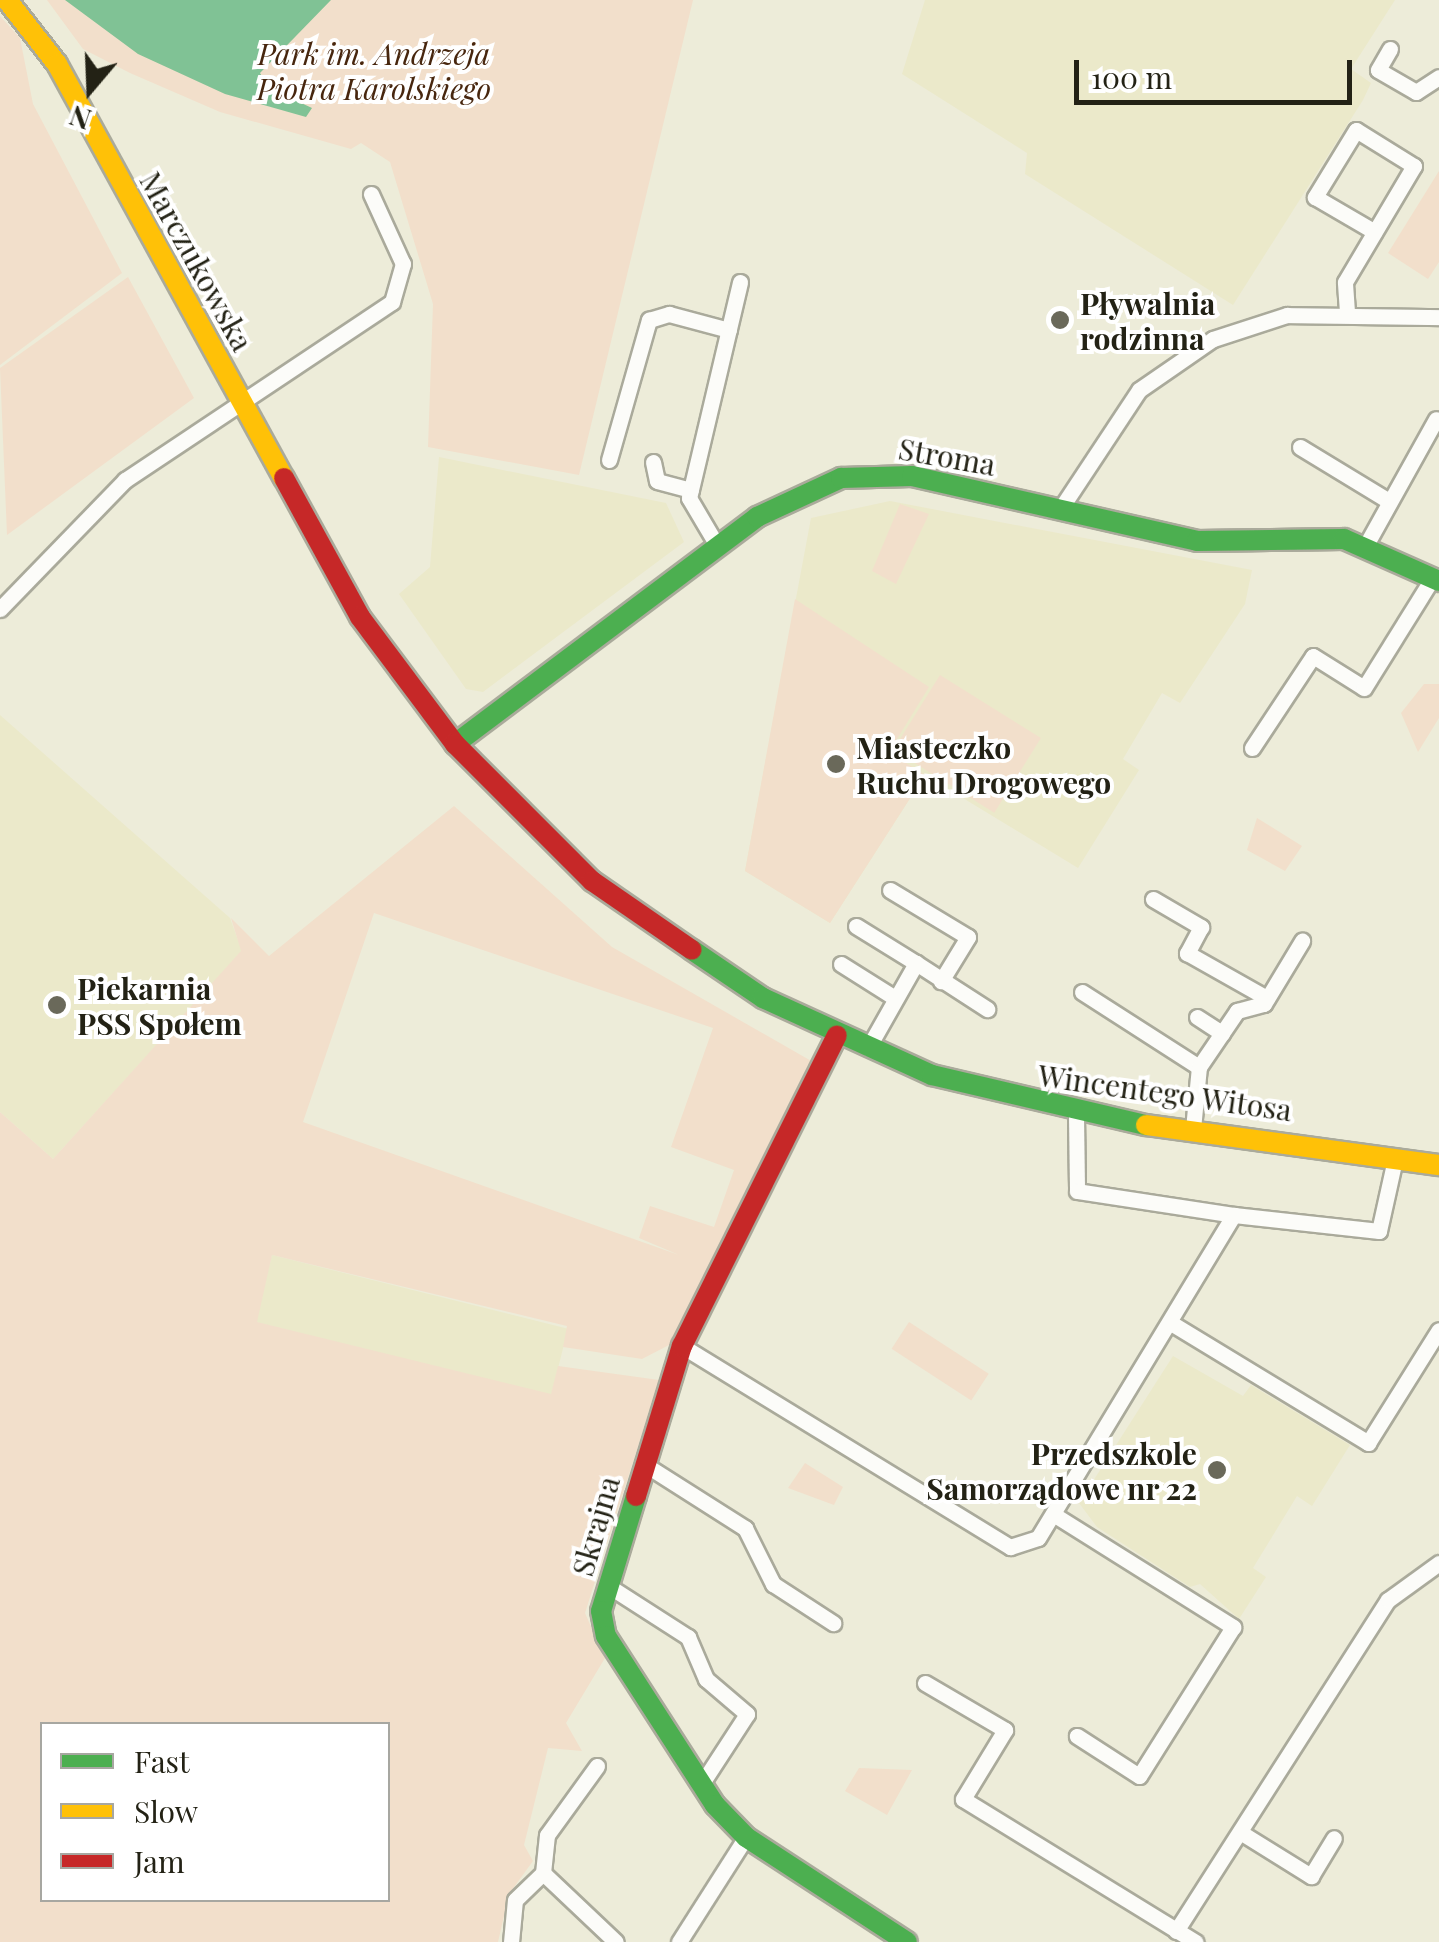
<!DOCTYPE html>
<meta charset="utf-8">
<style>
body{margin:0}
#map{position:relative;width:1439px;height:1942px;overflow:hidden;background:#edecd9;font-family:"Playfair Display",serif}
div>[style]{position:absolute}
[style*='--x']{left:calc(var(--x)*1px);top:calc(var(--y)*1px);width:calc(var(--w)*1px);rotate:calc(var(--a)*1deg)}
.built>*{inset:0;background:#ebe9ca;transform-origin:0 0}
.green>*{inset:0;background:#f2dfcb;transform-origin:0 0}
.water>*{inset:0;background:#80c295}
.roads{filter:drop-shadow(2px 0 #aaaa9b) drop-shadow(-2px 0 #aaaa9b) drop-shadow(0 2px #aaaa9b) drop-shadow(0 -2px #aaaa9b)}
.street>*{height:15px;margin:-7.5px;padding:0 7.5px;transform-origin:7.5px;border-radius:7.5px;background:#fcfcf9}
.fast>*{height:20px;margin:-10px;padding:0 10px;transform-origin:10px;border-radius:10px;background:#4caf50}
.slow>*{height:20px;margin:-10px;padding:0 10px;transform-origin:10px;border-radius:10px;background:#ffc107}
.jam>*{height:20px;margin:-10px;padding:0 10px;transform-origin:10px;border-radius:10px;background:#c62828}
.dots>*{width:28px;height:28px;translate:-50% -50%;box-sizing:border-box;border:5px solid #fff;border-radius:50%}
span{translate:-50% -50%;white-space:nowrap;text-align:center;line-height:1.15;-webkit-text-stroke:8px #fff;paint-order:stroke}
.park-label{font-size:30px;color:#47260e;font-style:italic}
.street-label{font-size:30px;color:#232215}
.poi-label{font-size:30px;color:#232215;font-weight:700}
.left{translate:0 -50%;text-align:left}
.right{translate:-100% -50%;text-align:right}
.legend{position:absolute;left:40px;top:1722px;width:350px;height:180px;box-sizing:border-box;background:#fff;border:2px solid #a7a7a1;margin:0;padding:12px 18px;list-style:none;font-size:30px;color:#232215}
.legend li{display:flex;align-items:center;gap:20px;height:50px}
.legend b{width:50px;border:2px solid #a7a7a1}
.north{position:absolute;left:40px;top:40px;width:100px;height:100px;-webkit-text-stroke:8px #fff;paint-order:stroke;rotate:199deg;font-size:28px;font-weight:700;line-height:40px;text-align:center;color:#232215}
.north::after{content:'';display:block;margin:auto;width:35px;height:45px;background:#232215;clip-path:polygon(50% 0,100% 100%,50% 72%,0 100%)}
.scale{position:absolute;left:1074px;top:60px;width:278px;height:45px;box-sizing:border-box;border:5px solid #232215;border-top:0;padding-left:12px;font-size:30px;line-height:35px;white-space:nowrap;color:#232215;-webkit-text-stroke:8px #fff;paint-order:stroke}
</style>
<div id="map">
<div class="built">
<i style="clip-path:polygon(925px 0,1395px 0,1351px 69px,1371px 83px,1363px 100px,1233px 305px,1025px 174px,1027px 153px,902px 74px)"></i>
<i style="clip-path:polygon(439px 457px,666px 503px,684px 542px,483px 692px,466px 689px,399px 594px,430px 567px)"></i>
<i style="clip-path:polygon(890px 501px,1252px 570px,1245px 604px,1180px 703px,1162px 693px,1123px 759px,1139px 770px,1078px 868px,925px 775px,830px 923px,745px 871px,811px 518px)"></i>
<i style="clip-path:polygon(0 715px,230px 918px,242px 951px,53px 1159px,0 1112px)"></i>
<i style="left:272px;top:1255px;width:305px;height:69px;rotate:14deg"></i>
<i style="clip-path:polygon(1173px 1356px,1243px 1396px,1251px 1385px,1350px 1445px,1312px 1506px,1297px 1496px,1253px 1568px,1266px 1577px,1239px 1619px,1200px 1584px,1190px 1587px,1097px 1527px,1079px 1503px)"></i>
</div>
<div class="green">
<i style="clip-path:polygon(47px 0,693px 0,579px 475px,428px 447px,433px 304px,390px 162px,361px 143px,351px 149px,220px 112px,130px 73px,83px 49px)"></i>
<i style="clip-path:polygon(0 16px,20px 38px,33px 104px,122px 273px,0 365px)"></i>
<i style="clip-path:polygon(1439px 171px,1439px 262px,1428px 279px,1388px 253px)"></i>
<i style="clip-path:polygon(128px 277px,194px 398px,7px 535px,0 368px)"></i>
<i style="clip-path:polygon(900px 504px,929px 514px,896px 584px,872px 571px)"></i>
<i style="clip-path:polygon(795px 599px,929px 687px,889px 752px,925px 775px,830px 923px,745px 871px)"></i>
<i style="left:940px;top:675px;width:119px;height:88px;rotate:32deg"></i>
<i style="clip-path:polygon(1424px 684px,1439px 684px,1439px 718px,1418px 752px,1401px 713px)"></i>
<i style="clip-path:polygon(evenodd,454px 806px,612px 947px,813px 1062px,671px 1344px,642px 1359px,563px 1347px,567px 1326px,272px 1255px,257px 1322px,551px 1394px,558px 1366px,659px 1380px,585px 1613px,605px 1658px,566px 1723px,582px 1751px,548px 1748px,524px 1845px,533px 1861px,509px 1894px,498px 1942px,0 1942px,0 1112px,53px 1159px,241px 951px,231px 918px,269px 956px,454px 806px,374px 913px,713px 1028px,671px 1147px,734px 1170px,714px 1227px,650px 1206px,639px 1238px,679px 1255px,303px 1122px,374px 913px,454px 806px,42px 1724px,388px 1724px,388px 1900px,42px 1900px,42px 1724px)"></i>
<i style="clip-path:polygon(1257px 818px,1302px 846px,1285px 871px,1247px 850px)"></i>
<i style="left:909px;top:1322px;width:95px;height:32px;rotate:33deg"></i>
<i style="clip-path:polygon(805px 1463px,843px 1487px,834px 1505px,788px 1488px)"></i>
<i style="clip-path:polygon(859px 1768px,912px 1770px,887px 1815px,845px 1791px)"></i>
</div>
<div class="water">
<i style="clip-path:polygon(65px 0,331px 0,260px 73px,269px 88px,312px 108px,306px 117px,225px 94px,138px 54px)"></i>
</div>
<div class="roads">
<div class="street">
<i style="--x:1390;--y:49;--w:24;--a:120"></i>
<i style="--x:1378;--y:70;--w:44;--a:30.1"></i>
<i style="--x:1416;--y:92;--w:27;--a:-33"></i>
<i style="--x:1347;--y:312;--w:30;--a:-94"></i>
<i style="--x:1345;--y:282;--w:135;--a:-59.3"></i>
<i style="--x:1414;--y:166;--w:68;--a:-148.2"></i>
<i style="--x:1356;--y:130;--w:79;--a:121.5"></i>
<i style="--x:1315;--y:197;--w:69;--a:30.3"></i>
<i style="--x:1300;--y:447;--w:102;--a:31.3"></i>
<i style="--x:609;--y:460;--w:146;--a:-74.1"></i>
<i style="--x:649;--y:320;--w:21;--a:-17"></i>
<i style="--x:669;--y:314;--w:62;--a:14.9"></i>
<i style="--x:653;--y:462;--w:19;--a:78"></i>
<i style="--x:657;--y:481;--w:35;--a:15"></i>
<i style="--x:1061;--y:508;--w:141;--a:-56.5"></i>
<i style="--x:1139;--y:390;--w:90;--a:-34.6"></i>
<i style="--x:1213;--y:339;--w:78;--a:-18"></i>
<i style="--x:1287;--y:315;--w:152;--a:0.8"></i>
<i style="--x:1366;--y:545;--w:144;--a:-60.9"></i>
<i style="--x:718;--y:547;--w:57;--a:-120.6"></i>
<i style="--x:689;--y:498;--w:222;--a:-76.7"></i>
<i style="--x:0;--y:609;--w:180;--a:-45.9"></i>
<i style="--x:125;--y:480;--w:321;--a:-33.7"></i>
<i style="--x:392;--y:302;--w:40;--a:-74"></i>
<i style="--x:403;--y:264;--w:77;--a:-114.6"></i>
<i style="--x:1252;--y:748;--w:110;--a:-56.5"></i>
<i style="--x:1313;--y:656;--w:60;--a:32.1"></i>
<i style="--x:1364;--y:688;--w:131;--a:-58.1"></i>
<i style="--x:890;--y:890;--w:91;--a:31.1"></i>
<i style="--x:968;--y:937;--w:52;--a:121.5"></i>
<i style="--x:1153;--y:899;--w:56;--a:30.3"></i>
<i style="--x:1201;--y:927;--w:30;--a:118"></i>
<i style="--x:1187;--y:953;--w:92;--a:29.4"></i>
<i style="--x:856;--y:926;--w:70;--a:31.7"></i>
<i style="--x:841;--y:964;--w:64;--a:32.2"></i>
<i style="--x:1082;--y:992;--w:139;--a:32.7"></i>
<i style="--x:1197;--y:1017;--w:30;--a:33"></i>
<i style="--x:868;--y:1048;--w:98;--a:-60.5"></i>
<i style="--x:916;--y:963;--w:85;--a:32.9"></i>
<i style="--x:1076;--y:1116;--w:75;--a:89.2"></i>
<i style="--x:1077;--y:1191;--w:159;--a:8.7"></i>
<i style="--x:1193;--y:1129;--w:62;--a:-84.5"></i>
<i style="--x:1199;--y:1067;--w:68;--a:-55.8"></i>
<i style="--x:1237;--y:1011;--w:28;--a:-15"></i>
<i style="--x:1264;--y:1004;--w:74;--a:-58.9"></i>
<i style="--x:1171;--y:1323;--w:231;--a:31.3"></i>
<i style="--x:1368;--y:1443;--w:133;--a:-57.9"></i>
<i style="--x:682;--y:1346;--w:385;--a:31.5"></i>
<i style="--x:1010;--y:1547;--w:29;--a:-18"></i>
<i style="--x:1038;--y:1538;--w:378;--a:-58.8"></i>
<i style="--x:1234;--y:1215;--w:146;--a:6.3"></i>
<i style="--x:1379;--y:1231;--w:74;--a:-77.5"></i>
<i style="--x:644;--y:1464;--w:120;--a:32.4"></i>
<i style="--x:745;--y:1528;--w:63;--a:63.4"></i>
<i style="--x:773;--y:1584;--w:72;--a:33"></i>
<i style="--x:1053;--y:1514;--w:213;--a:32.1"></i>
<i style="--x:1233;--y:1627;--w:176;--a:122.2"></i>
<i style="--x:1139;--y:1776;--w:74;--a:-147.2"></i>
<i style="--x:610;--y:1587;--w:93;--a:32.7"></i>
<i style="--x:688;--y:1637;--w:46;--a:66.8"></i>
<i style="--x:706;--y:1679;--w:54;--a:40.5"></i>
<i style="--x:747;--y:1714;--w:86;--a:123.1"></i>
<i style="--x:925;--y:1683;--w:93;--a:30.4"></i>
<i style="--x:1005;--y:1730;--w:81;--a:121.3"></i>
<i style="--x:963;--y:1799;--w:273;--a:31.6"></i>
<i style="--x:597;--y:1766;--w:85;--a:125.9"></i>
<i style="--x:547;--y:1835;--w:38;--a:96"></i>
<i style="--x:543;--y:1873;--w:100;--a:43.4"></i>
<i style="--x:1240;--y:1832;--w:84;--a:31.8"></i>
<i style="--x:1311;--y:1876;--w:44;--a:-58.8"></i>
<i style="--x:1176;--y:1931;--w:393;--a:-57.4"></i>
<i style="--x:1388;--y:1600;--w:63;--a:-36"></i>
<i style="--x:511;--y:1942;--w:42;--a:-84.6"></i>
<i style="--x:515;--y:1900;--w:39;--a:-44"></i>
<i style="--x:679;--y:1942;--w:125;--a:-57.5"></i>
</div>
<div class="fast">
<i style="--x:455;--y:744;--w:378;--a:-36.9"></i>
<i style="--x:757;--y:517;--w:93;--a:-24.9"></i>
<i style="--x:841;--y:478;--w:71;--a:-1.6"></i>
<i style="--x:912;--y:476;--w:292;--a:12.8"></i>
<i style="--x:1197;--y:541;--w:147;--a:-0.8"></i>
<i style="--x:1344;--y:539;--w:104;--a:23.9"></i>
<i style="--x:692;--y:950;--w:86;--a:34.1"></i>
<i style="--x:763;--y:998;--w:186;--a:24.5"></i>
<i style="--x:932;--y:1075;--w:220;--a:13.2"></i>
<i style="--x:636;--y:1496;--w:120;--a:106.9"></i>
<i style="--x:601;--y:1611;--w:25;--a:79"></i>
<i style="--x:606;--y:1636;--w:201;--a:57.2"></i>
<i style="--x:715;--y:1805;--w:45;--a:45.9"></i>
<i style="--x:746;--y:1837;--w:192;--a:33.1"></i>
</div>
<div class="slow">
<i style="--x:7;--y:0;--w:81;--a:52"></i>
<i style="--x:57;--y:64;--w:472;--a:61.3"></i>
<i style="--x:1146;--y:1125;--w:296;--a:7.8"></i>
</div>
<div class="jam">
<i style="--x:284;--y:478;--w:158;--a:61.3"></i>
<i style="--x:360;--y:617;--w:159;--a:53.2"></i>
<i style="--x:455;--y:744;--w:194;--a:45"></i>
<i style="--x:592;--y:881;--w:121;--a:34.6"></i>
<i style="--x:636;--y:1496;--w:157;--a:-73"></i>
<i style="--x:682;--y:1346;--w:347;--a:-63.5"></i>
</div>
</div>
<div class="dots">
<i style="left:1060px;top:320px;background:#6a695a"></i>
<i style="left:836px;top:764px;background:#6a695a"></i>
<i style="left:57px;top:1005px;background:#6a695a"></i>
<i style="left:1217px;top:1470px;background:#6a695a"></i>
</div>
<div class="park-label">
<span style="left:374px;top:70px">Park im. Andrzeja<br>Piotra Karolskiego</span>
</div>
<div class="street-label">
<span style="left:197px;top:261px;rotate:61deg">Marczukowska</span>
<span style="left:947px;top:456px;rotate:10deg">Stroma</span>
<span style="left:1165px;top:1092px;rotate:8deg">Wincentego Witosa</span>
<span style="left:595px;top:1526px;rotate:-74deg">Skrajna</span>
</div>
<div class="poi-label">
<span class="left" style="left:1080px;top:320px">Pływalnia<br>rodzinna</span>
<span class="left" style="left:856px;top:764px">Miasteczko<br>Ruchu Drogowego</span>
<span class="left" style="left:77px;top:1005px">Piekarnia<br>PSS Społem</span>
<span class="right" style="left:1197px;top:1470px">Przedszkole<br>Samorządowe nr 22</span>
</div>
<ul class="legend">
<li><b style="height:12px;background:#4caf50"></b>Fast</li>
<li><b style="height:12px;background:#ffc107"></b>Slow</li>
<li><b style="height:12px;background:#c62828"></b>Jam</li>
</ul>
<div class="north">N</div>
<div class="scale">100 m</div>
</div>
